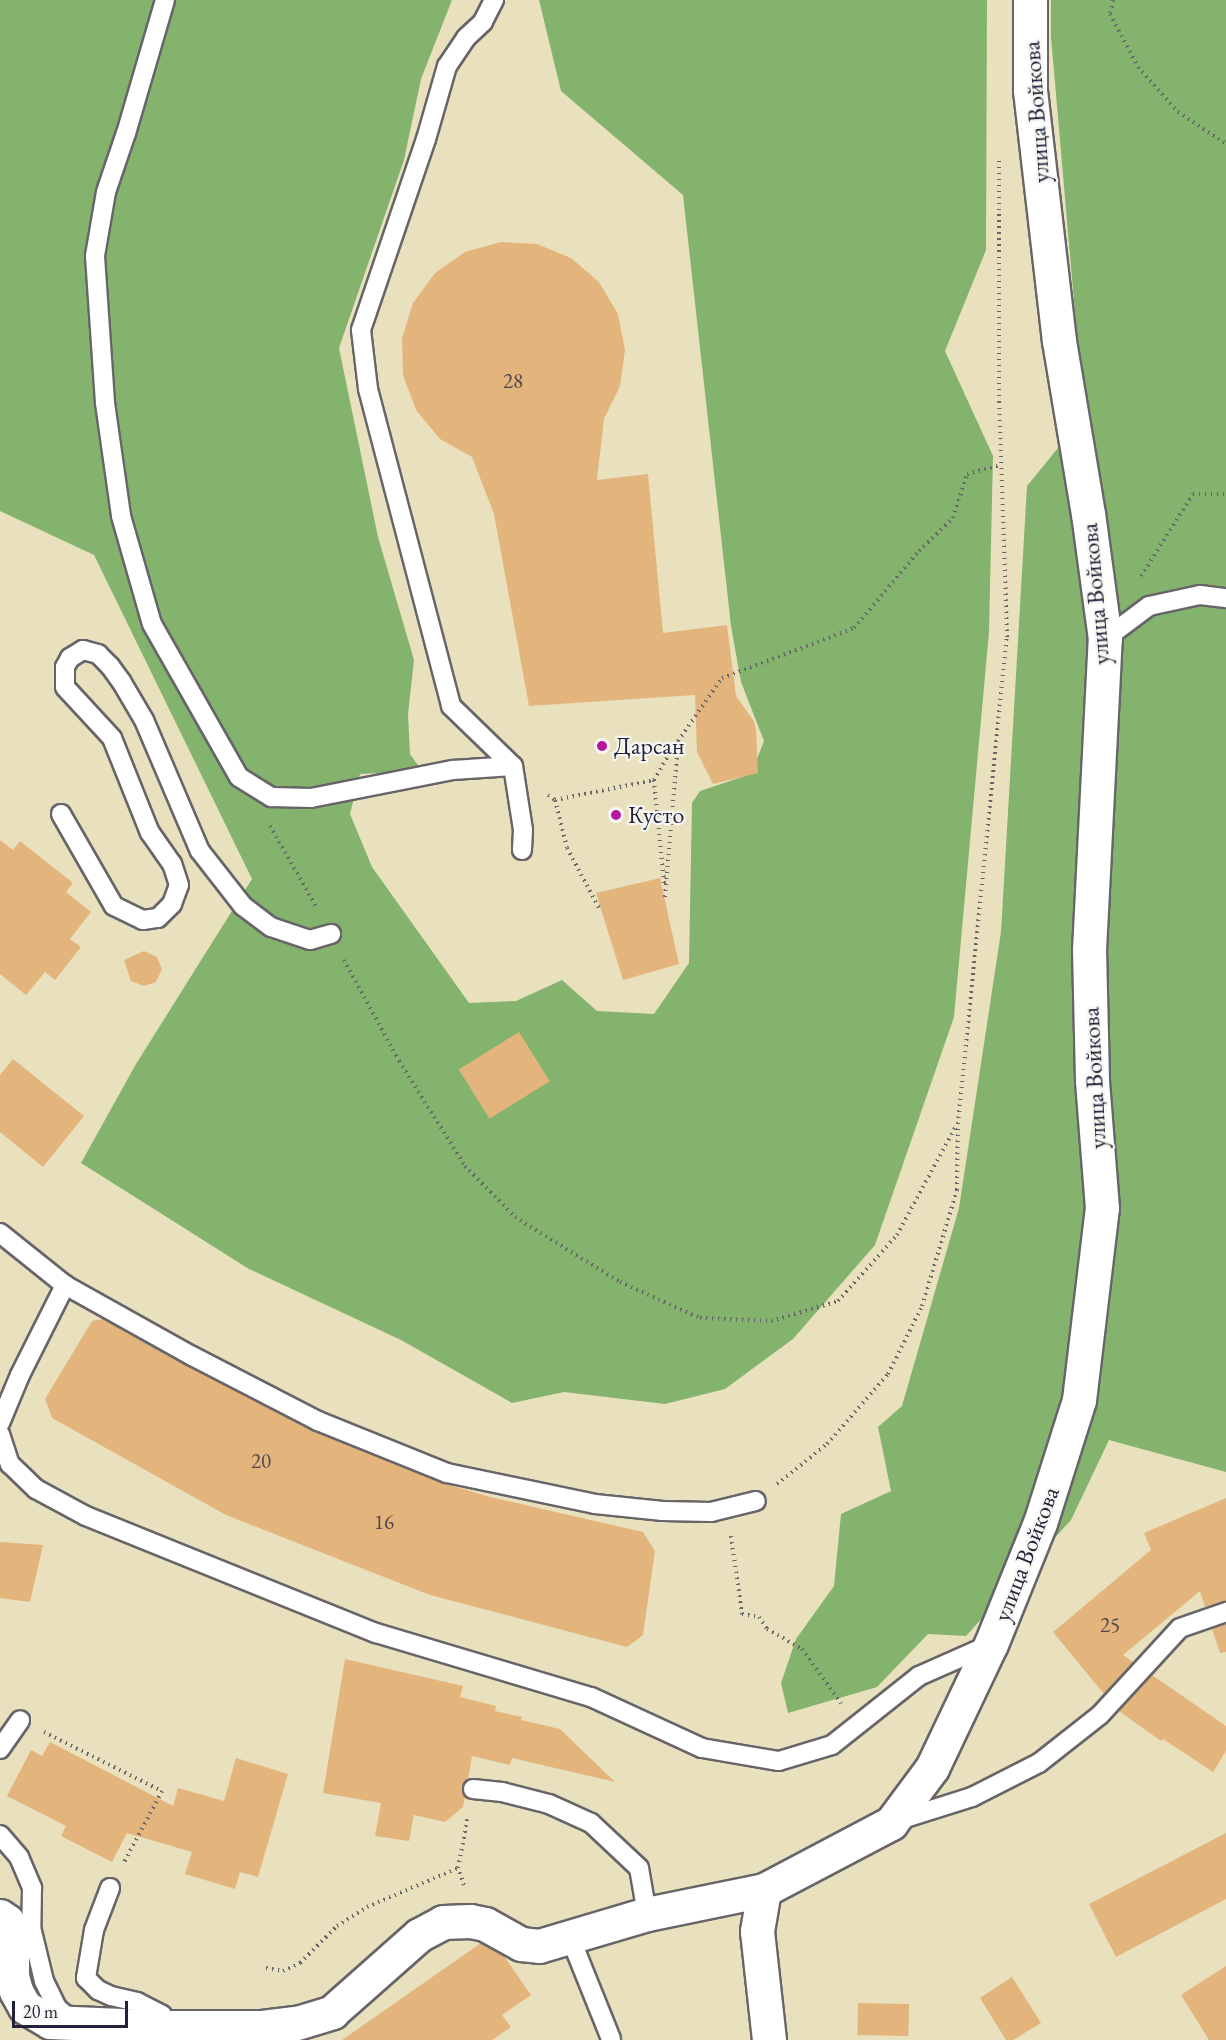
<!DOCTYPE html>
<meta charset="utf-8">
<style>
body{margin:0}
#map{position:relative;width:1226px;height:2040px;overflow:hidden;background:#e9e1be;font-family:"EB Garamond",serif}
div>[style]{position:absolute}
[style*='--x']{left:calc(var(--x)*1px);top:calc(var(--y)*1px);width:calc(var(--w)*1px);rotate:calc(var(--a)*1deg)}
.forest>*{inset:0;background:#84b36d}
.building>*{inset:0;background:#e3b57d;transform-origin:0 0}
.path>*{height:4px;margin-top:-2px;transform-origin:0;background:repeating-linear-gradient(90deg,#686569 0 1.5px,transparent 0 6px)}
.roads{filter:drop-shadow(2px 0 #686569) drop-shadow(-2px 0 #686569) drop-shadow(0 2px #686569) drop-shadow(0 -2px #686569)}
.service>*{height:18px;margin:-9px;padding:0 9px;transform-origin:9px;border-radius:9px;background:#fff}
.tertiary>*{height:33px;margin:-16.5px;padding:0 16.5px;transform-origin:16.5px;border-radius:16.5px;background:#fff}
.dots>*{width:16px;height:16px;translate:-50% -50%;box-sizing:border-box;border:3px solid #f6f6f2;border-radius:50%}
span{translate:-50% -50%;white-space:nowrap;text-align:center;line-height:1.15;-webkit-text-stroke:4.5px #f6f6f2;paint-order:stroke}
.number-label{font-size:21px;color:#52474c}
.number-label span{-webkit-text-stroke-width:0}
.street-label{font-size:24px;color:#22223b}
.poi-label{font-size:24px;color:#22223b}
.left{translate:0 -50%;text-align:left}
.scale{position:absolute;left:12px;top:2001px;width:116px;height:27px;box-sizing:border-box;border:3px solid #22223b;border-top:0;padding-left:8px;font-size:18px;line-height:21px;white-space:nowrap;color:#22223b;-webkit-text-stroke:4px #f6f6f2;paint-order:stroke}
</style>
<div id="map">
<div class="forest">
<i style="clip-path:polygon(0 0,452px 0,421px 79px,404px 160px,339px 348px,378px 537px,414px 660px,408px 714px,410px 754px,422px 771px,360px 774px,350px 814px,372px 867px,469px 1003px,516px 1001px,562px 980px,597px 1011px,654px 1014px,689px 963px,692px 803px,700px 791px,751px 774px,764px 741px,741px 682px,731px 626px,683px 195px,561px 91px,539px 0,987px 0,986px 250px,945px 351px,993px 456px,989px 632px,954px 1017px,875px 1245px,793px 1339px,725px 1389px,665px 1404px,564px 1392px,512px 1403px,401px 1340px,249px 1269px,81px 1163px,136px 1064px,252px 879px,94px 555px,0 511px)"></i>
<i style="clip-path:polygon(1051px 0,1226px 0,1226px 1472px,1109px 1440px,1071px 1520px,966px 1636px,928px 1634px,877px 1687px,788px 1713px,781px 1683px,796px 1639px,834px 1586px,841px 1514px,891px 1491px,878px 1427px,902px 1406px,959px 1208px,1001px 932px,1027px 486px,1084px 416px,1051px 37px)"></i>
</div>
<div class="building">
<i style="clip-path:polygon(501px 242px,537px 244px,571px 258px,599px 282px,618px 314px,625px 350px,620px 386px,604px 419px,597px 480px,648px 474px,663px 633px,727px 625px,736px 696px,754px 721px,756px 730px,758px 773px,713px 784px,697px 752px,695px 695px,529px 706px,494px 514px,472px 457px,440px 439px,416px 410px,403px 375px,402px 338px,413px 303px,435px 273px,465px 252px)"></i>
<i style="clip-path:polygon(0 840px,13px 850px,20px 841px,73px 883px,66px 892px,91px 912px,70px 939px,81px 947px,55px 980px,45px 972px,26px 995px,0 974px)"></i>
<i style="clip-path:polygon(660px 878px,679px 964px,623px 980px,596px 893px)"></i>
<i style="clip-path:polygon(144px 951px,157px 957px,162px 969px,156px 982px,144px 986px,131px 981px,124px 960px)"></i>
<i style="left:519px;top:1032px;width:58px;height:71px;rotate:58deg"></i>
<i style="clip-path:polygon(13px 1059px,84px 1116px,43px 1167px,0 1132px,0 1075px)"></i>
<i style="clip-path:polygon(103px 1319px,313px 1431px,443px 1483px,490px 1497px,643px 1532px,655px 1551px,643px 1635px,627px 1647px,430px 1595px,226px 1515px,52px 1418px,45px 1399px,92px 1321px)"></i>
<i style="clip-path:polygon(1226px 1498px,1226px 1601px,1205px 1607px,1200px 1591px,1123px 1655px,1133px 1662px,1104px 1694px,1053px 1632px,1151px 1550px,1144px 1533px)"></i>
<i style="clip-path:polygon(0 1542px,43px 1545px,30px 1602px,0 1598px)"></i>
<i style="clip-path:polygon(1226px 1624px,1226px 1652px,1220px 1653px,1212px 1629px)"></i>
<i style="clip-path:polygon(345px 1659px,463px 1686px,460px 1697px,496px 1706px,495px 1711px,522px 1717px,521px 1720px,560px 1729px,615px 1782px,512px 1758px,510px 1765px,472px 1756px,468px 1779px,462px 1787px,465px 1797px,463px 1807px,445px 1822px,414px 1815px,409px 1841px,375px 1836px,381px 1803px,323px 1793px)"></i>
<i style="clip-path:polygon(1152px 1675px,1226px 1726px,1226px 1751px,1213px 1772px,1163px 1739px,1161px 1741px,1119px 1711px)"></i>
<i style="clip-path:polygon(50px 1742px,173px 1806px,178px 1788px,224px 1801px,236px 1758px,288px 1774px,258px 1877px,240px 1872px,235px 1889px,185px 1874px,192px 1852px,127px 1833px,112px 1862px,61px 1836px,66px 1826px,7px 1796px,31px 1750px,42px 1756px)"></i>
<i style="clip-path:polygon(1226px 1833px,1226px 1899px,1116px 1957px,1089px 1904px)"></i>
<i style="clip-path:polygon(481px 1943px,504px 1956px,531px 1995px,502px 2015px,511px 2027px,492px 2040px,342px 2040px)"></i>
<i style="clip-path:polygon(1226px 1966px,1226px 2040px,1209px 2040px,1181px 1995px)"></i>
<i style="clip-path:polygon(1012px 1977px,1041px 2023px,1013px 2040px,1006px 2040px,980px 1998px)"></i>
<i style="left:858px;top:2003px;width:51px;height:32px;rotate:1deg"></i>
</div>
<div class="path">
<i style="--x:1113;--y:0;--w:14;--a:102"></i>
<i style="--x:1110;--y:14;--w:60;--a:62.2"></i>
<i style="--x:1138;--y:67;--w:60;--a:48.4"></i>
<i style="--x:1178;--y:112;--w:58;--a:33.7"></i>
<i style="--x:1141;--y:576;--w:97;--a:-57.6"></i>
<i style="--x:1193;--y:494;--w:33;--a:0"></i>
<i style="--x:654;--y:780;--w:104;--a:84.5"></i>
<i style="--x:548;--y:795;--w:9;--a:36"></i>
<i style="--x:555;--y:800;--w:101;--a:-11.4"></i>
<i style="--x:654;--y:780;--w:45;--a:-59.5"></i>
<i style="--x:555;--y:800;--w:49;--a:76"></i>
<i style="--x:567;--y:848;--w:70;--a:62"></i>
<i style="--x:270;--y:826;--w:95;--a:60.2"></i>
<i style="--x:665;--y:897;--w:157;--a:-85.2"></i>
<i style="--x:678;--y:741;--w:77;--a:-55.1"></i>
<i style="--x:722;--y:678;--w:141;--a:-20.7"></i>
<i style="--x:854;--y:628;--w:101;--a:-49.8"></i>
<i style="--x:919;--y:551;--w:47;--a:-44.1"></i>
<i style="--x:953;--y:518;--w:46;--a:-72.3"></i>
<i style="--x:967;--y:474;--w:35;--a:-15"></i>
<i style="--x:344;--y:960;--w:115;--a:61.4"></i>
<i style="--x:399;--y:1061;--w:124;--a:57.8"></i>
<i style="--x:465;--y:1166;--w:71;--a:45.6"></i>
<i style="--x:515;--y:1217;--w:123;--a:31.8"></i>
<i style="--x:620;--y:1282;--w:88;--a:24.2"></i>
<i style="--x:700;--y:1318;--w:71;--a:2.4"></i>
<i style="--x:771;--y:1321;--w:70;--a:-16.6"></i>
<i style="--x:838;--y:1301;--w:89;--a:-48.2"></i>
<i style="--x:897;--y:1235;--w:126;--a:-61.6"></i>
<i style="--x:777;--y:1484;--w:64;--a:-38.7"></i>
<i style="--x:827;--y:1444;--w:93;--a:-48.9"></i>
<i style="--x:888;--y:1374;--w:76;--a:-63.4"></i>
<i style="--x:922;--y:1306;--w:121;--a:-73.2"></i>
<i style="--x:957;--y:1190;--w:66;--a:-89.1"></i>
<i style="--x:958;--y:1124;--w:489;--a:-84.3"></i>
<i style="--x:1007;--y:637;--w:235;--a:-91.9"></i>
<i style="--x:999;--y:402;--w:242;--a:-90"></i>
<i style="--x:731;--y:1536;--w:79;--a:82"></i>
<i style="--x:742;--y:1614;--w:17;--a:10"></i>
<i style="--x:759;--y:1617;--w:14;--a:56"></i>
<i style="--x:767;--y:1629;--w:40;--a:29.7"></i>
<i style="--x:802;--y:1649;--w:67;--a:54.2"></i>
<i style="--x:44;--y:1732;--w:132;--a:26.6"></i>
<i style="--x:162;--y:1791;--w:83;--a:118.1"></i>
<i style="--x:464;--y:1885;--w:18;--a:-109"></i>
<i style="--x:458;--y:1868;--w:53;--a:-79.1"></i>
<i style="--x:266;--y:1968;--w:17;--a:10"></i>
<i style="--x:283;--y:1971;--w:19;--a:-25"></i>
<i style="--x:300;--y:1963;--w:52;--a:-45"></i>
<i style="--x:337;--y:1926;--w:36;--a:-32"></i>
<i style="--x:367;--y:1907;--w:99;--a:-23.2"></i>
</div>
<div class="roads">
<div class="service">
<i style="--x:165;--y:0;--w:139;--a:106.3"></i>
<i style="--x:126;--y:133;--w:62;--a:108.7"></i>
<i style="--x:106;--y:192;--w:65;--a:99.8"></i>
<i style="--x:95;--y:256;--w:147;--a:86.1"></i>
<i style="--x:105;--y:403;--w:114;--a:81.9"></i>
<i style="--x:121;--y:516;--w:112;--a:74"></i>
<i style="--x:152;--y:624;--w:176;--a:60.4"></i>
<i style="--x:239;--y:777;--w:38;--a:32"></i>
<i style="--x:271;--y:797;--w:40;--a:1.4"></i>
<i style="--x:311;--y:798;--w:145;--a:-11.2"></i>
<i style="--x:453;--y:770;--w:60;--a:-3.8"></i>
<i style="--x:513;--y:766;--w:65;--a:81.1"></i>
<i style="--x:523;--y:830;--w:20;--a:93"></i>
<i style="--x:494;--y:0;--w:25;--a:117"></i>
<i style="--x:483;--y:22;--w:23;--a:137"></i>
<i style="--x:466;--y:38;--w:34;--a:124"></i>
<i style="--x:447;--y:66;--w:76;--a:106"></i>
<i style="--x:426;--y:139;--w:202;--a:108.8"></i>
<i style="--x:361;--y:330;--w:59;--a:83.2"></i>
<i style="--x:368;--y:389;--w:328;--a:75.3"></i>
<i style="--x:451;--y:706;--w:86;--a:44.1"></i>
<i style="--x:1105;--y:639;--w:55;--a:-36.9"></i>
<i style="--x:1149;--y:606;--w:52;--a:-12.2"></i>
<i style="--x:1200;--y:595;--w:26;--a:7"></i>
<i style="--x:61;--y:814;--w:106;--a:60.1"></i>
<i style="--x:114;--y:906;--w:32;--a:26"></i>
<i style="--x:143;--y:920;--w:15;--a:-8"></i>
<i style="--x:158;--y:918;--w:20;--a:-45"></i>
<i style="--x:172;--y:904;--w:20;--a:-70"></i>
<i style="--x:179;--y:885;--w:22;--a:-108"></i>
<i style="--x:172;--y:864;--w:38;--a:-125"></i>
<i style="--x:150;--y:833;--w:102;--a:-111.8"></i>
<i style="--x:112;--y:738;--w:69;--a:-132.7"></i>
<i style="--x:65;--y:687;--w:20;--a:-90"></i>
<i style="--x:65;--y:667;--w:10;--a:-61"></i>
<i style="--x:70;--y:658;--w:15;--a:-32"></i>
<i style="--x:83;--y:650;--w:16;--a:15"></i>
<i style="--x:98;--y:654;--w:17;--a:45"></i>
<i style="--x:110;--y:666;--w:19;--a:54"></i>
<i style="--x:121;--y:681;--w:45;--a:59.5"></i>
<i style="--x:144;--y:720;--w:142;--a:66.9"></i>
<i style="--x:200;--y:851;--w:70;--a:52"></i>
<i style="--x:243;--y:906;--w:35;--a:37"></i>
<i style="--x:271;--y:927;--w:41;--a:18.4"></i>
<i style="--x:310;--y:940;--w:22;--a:-16"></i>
<i style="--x:0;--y:1233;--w:83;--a:38.7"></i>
<i style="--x:65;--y:1285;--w:145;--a:29.2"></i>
<i style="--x:192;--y:1356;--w:142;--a:27.3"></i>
<i style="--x:318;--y:1421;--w:139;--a:22"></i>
<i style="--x:447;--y:1473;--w:151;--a:11.8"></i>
<i style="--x:595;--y:1504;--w:68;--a:5.9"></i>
<i style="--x:663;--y:1511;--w:48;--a:1.2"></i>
<i style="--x:711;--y:1512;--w:46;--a:-13.7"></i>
<i style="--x:0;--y:1423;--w:52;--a:-67.4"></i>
<i style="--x:20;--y:1375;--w:101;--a:-63.4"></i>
<i style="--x:0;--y:1434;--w:32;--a:72"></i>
<i style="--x:10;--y:1464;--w:36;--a:44"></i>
<i style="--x:36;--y:1489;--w:57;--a:28.4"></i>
<i style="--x:86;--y:1516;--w:313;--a:22"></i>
<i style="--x:376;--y:1633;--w:224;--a:16.6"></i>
<i style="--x:591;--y:1697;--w:122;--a:24.7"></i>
<i style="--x:702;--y:1748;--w:78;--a:9.6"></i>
<i style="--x:779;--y:1761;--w:55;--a:-16.8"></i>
<i style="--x:832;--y:1745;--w:111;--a:-38.4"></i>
<i style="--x:919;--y:1676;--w:77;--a:-23.9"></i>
<i style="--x:0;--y:1749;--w:35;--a:-55"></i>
<i style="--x:473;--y:1789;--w:29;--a:6"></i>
<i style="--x:502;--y:1792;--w:49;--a:14.3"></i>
<i style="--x:549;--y:1804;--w:46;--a:24.3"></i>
<i style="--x:591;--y:1823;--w:66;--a:43.2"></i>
<i style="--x:639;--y:1868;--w:47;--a:80.1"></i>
<i style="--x:896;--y:1821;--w:80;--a:-17.5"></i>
<i style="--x:972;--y:1797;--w:75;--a:-26.9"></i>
<i style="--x:1039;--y:1763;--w:78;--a:-38.2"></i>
<i style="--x:1100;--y:1715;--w:118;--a:-47.4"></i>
<i style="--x:1180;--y:1628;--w:49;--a:-19.2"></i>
<i style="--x:0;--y:1835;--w:29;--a:49"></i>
<i style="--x:19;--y:1857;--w:34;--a:67"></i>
<i style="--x:32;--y:1888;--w:39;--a:91"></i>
<i style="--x:31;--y:1927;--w:56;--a:76.5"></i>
<i style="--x:44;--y:1981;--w:30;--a:64"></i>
<i style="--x:57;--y:2008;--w:21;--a:39"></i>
<i style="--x:110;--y:1888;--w:45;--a:110.9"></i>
<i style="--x:94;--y:1930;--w:49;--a:99.5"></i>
<i style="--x:86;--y:1978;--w:17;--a:45"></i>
<i style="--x:98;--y:1990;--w:14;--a:25"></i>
<i style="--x:111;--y:1996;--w:27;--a:13"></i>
<i style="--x:137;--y:2002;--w:28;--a:27"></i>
<i style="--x:162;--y:2015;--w:12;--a:59"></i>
<i style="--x:570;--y:1937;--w:110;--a:68.1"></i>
</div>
<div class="tertiary">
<i style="--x:764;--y:1890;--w:42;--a:99.7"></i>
<i style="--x:757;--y:1931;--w:110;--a:83.7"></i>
<i style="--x:0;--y:1916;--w:9;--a:36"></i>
<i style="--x:7;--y:1921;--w:12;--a:66"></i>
<i style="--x:12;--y:1932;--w:44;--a:90"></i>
<i style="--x:12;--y:1976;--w:16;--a:75"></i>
<i style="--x:16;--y:1991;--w:18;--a:61"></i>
<i style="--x:25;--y:2007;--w:29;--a:31"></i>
<i style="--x:50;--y:2022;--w:118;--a:2.4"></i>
<i style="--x:168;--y:2027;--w:94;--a:0"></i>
<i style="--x:262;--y:2027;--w:35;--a:-7"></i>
<i style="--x:297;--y:2023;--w:37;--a:-17"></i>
<i style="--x:332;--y:2012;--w:116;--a:-41.5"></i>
<i style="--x:419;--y:1935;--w:27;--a:-28"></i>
<i style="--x:443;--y:1922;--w:27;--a:-2"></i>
<i style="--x:470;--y:1921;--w:15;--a:11"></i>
<i style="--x:485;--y:1924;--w:41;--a:29.1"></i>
<i style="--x:521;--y:1944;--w:18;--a:6"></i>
<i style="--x:539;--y:1946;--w:113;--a:-16.5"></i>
<i style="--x:647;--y:1914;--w:119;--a:-11.6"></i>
<i style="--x:764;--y:1890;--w:144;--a:-27.8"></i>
<i style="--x:891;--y:1823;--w:69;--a:-53.3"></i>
<i style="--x:932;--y:1768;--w:137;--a:-64.6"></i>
<i style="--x:991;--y:1644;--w:131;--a:-68"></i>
<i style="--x:1040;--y:1523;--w:129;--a:-72.4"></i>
<i style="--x:1079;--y:1400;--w:193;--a:-83.2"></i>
<i style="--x:1102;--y:1208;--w:128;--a:-94.5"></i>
<i style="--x:1092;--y:1080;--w:130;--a:-91.3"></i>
<i style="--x:1089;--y:950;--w:311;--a:-87.1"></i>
<i style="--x:1105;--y:639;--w:126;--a:-97.7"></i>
<i style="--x:1088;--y:514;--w:175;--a:-99.5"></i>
<i style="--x:1059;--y:341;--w:253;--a:-96.6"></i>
<i style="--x:1030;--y:90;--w:90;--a:-90"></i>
</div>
</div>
<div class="dots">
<i style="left:602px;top:746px;background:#b5179e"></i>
<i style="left:616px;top:815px;background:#b5179e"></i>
</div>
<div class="number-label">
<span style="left:513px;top:381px">28</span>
<span style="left:261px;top:1461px">20</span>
<span style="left:384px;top:1522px">16</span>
<span style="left:1110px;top:1625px">25</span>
</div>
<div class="street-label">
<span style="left:1036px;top:112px;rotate:-94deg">улица Войкова</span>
<span style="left:1095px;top:594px;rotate:-95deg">улица Войкова</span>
<span style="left:1094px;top:1078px;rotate:-93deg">улица Войкова</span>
<span style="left:1026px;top:1554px;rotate:-69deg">улица Войкова</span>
</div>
<div class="poi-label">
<span class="left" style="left:614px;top:746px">Дарсан</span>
<span class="left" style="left:628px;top:815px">Кусто</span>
</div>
<div class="scale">20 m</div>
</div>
